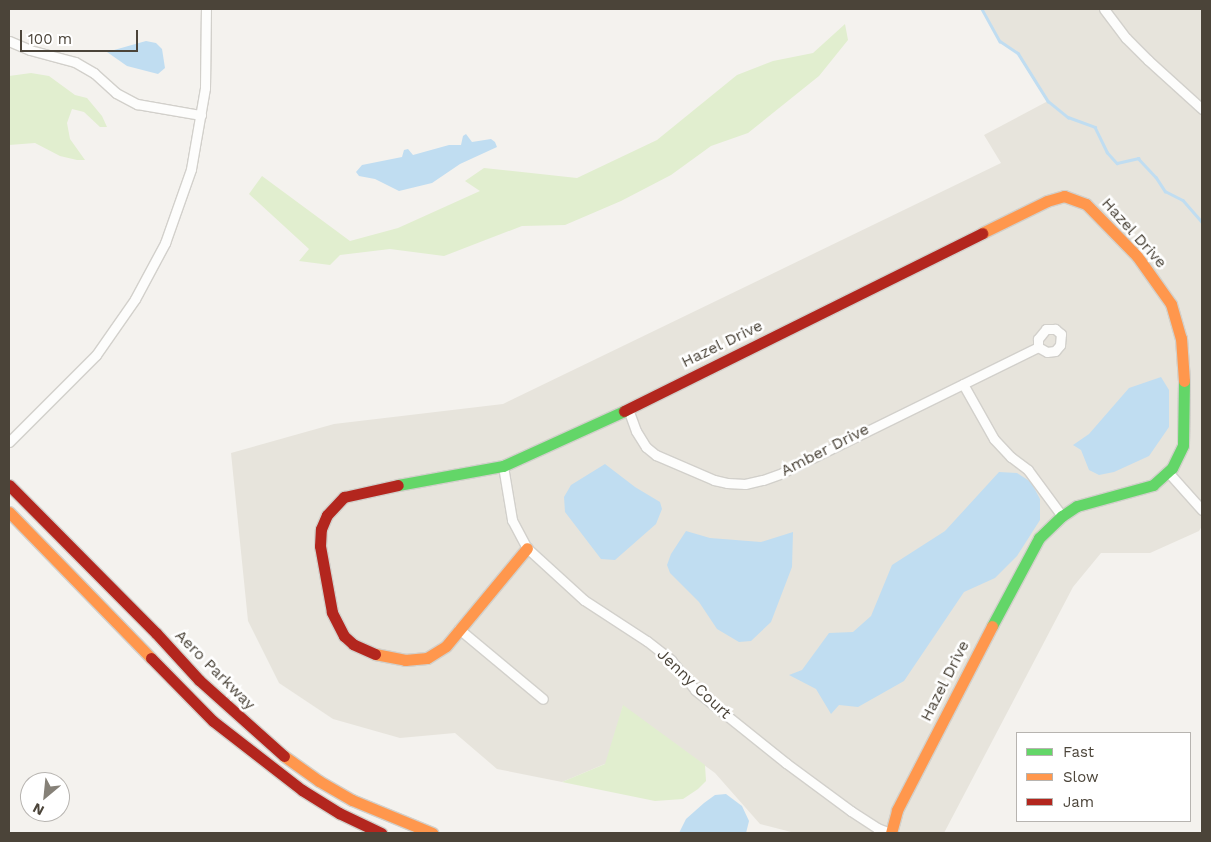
<!DOCTYPE html>
<style>
body{margin:0}
#map{position:relative;width:1211px;height:842px;overflow:hidden;background:#f4f2ee;font-family:"Work Sans",sans-serif}
div>[style]{position:absolute}
[style*='--x']{left:calc(var(--x)*1px);top:calc(var(--y)*1px);width:calc(var(--w)*1px);rotate:calc(var(--a)*1deg)}
.residential>*{inset:0;background:#e7e4dc}
.green>*{inset:0;background:#e1eecf}
.water>*{inset:0;background:#c0ddf1}
.stream>*{height:2.5px;margin:-1.25px;padding:0 1.25px;transform-origin:1.25px;border-radius:1.25px;background:#c0ddf1}
.roads{filter:drop-shadow(1px 0 #d2d0cb) drop-shadow(-1px 0 #d2d0cb) drop-shadow(0 1px #d2d0cb) drop-shadow(0 -1px #d2d0cb)}
.street>*{height:9px;margin:-4.5px;padding:0 4.5px;transform-origin:4.5px;border-radius:4.5px;background:#fdfdfc}
.fast>*{height:11px;margin:-5.5px;padding:0 5.5px;transform-origin:5.5px;border-radius:5.5px;background:#63d668}
.slow>*{height:11px;margin:-5.5px;padding:0 5.5px;transform-origin:5.5px;border-radius:5.5px;background:#ff974d}
.jam>*{height:11px;margin:-5.5px;padding:0 5.5px;transform-origin:5.5px;border-radius:5.5px;background:#b3261e}
span{translate:-50% -50%;white-space:nowrap;text-align:center;line-height:1.15;-webkit-text-stroke:5px #fff;paint-order:stroke}
.street-label{font-size:16px;color:#4b4439}
.frame{position:absolute;inset:0;border:10px solid #4b4439;pointer-events:none}
.legend{position:absolute;left:1016px;top:732px;width:175px;height:90px;box-sizing:border-box;background:#fff;border:1px solid #b7b4b0;margin:0;padding:6px 9px;list-style:none;font-size:15px;color:#4b4439}
.legend li{display:flex;align-items:center;gap:10px;height:25px}
.legend b{width:25px;border:1px solid #b7b4b0}
.north{position:absolute;left:20px;top:772px;width:50px;height:50px;box-sizing:border-box;background:#fff;border:1px solid #b7b4b0;border-radius:50%;rotate:208deg;font-size:14px;font-weight:700;line-height:20px;text-align:center;color:#4b4439}
.north::after{content:'';display:block;margin:auto;width:18px;height:22px;background:#868178;clip-path:polygon(50% 0,100% 100%,50% 72%,0 100%)}
.scale{position:absolute;left:20px;top:30px;width:118px;height:22px;box-sizing:border-box;border:2px solid #4b4439;border-top:0;padding-left:6px;font-size:15px;line-height:18px;white-space:nowrap;color:#4b4439;-webkit-text-stroke:4px #fff;paint-order:stroke}
</style>
<div id="map">
<div class="residential">
<i style="clip-path:polygon(982px 9px,1202px 9px,1202px 526px,1199px 531px,1150px 553px,1101px 553px,1073px 587px,944px 833px,795px 833px,760px 824px,715px 773px,623px 706px,607px 763px,562px 782px,497px 769px,455px 733px,400px 738px,333px 719px,279px 683px,248px 621px,231px 453px,334px 424px,503px 404px,1001px 163px,984px 135px,1048px 101px,1018px 53px,1000px 41px)"></i>
</div>
<div class="green">
<i style="clip-path:polygon(845px 24px,848px 40px,819px 76px,748px 133px,711px 146px,671px 175px,621px 201px,565px 225px,522px 226px,444px 256px,390px 249px,340px 255px,330px 265px,299px 261px,309px 249px,249px 194px,262px 176px,350px 241px,398px 228px,480px 191px,465px 181px,484px 168px,577px 178px,657px 140px,737px 75px,773px 61px,813px 53px)"></i>
<i style="clip-path:polygon(31px 73px,49px 76px,75px 95px,87px 98px,102px 116px,107px 127px,100px 127px,84px 112px,72px 109px,67px 123px,70px 139px,85px 160px,77px 160px,60px 156px,35px 143px,9px 145px,9px 76px)"></i>
<i style="clip-path:polygon(623px 705px,705px 765px,706px 781px,698px 789px,683px 799px,655px 801px,562px 782px,605px 764px)"></i>
</div>
<div class="water">
<i style="clip-path:polygon(146px 41px,156px 43px,162px 49px,165px 68px,158px 74px,127px 66px,107px 52px)"></i>
<i style="clip-path:polygon(466px 134px,472px 142px,491px 139px,495px 142px,497px 147px,460px 164px,432px 183px,399px 191px,375px 179px,359px 176px,356px 172px,362px 165px,402px 157px,404px 150px,408px 149px,413px 155px,449px 145px,461px 145px,463px 136px)"></i>
<i style="clip-path:polygon(1161px 377px,1169px 390px,1169px 427px,1149px 456px,1114px 472px,1099px 475px,1089px 470px,1081px 450px,1073px 445px,1089px 434px,1129px 388px)"></i>
<i style="clip-path:polygon(605px 464px,635px 487px,660px 502px,662px 509px,656px 524px,615px 560px,601px 559px,565px 512px,564px 497px,571px 485px)"></i>
<i style="clip-path:polygon(999px 472px,1017px 473px,1031px 482px,1040px 499px,1040px 520px,1017px 556px,995px 578px,964px 592px,904px 681px,858px 707px,839px 705px,831px 714px,816px 689px,789px 675px,802px 670px,829px 633px,853px 632px,871px 616px,892px 565px,945px 531px)"></i>
<i style="clip-path:polygon(686px 531px,710px 538px,761px 542px,793px 532px,792px 567px,771px 622px,751px 641px,739px 642px,717px 629px,699px 602px,670px 573px,667px 565px,671px 554px)"></i>
<i style="clip-path:polygon(726px 794px,742px 806px,749px 821px,746px 833px,679px 833px,686px 819px,704px 803px,715px 795px)"></i>
</div>
<div class="stream">
<i style="--x:982;--y:9;--w:37;--a:61"></i>
<i style="--x:1000;--y:41;--w:22;--a:34"></i>
<i style="--x:1018;--y:53;--w:57;--a:58"></i>
<i style="--x:1048;--y:101;--w:26;--a:39"></i>
<i style="--x:1068;--y:117;--w:29;--a:20"></i>
<i style="--x:1095;--y:127;--w:28;--a:64"></i>
<i style="--x:1107;--y:152;--w:15;--a:48"></i>
<i style="--x:1117;--y:163;--w:22;--a:-13"></i>
<i style="--x:1138;--y:158;--w:26;--a:47"></i>
<i style="--x:1156;--y:177;--w:17;--a:57"></i>
<i style="--x:1165;--y:191;--w:20;--a:27"></i>
<i style="--x:1183;--y:200;--w:29;--a:49"></i>
</div>
<div class="roads">
<div class="street">
<i style="--x:1104;--y:9;--w:36;--a:53"></i>
<i style="--x:1126;--y:38;--w:31;--a:45"></i>
<i style="--x:1148;--y:60;--w:73;--a:42.2"></i>
<i style="--x:9;--y:41;--w:23;--a:23"></i>
<i style="--x:30;--y:50;--w:47;--a:14.9"></i>
<i style="--x:75;--y:62;--w:22;--a:30"></i>
<i style="--x:94;--y:73;--w:30;--a:42"></i>
<i style="--x:116;--y:93;--w:24;--a:28"></i>
<i style="--x:137;--y:104;--w:65;--a:9.8"></i>
<i style="--x:963;--y:384;--w:63;--a:60.6"></i>
<i style="--x:994;--y:439;--w:25;--a:47"></i>
<i style="--x:1011;--y:457;--w:21;--a:37"></i>
<i style="--x:1028;--y:470;--w:57;--a:53.5"></i>
<i style="--x:628;--y:409;--w:23;--a:70"></i>
<i style="--x:636;--y:431;--w:19;--a:58"></i>
<i style="--x:646;--y:447;--w:13;--a:39"></i>
<i style="--x:656;--y:455;--w:63;--a:23.3"></i>
<i style="--x:714;--y:480;--w:13;--a:13"></i>
<i style="--x:727;--y:483;--w:18;--a:3"></i>
<i style="--x:745;--y:484;--w:18;--a:-13"></i>
<i style="--x:763;--y:480;--w:20;--a:-20"></i>
<i style="--x:782;--y:473;--w:285;--a:-26.2"></i>
<i style="--x:1038;--y:347;--w:10;--a:29"></i>
<i style="--x:1047;--y:352;--w:8;--a:-7"></i>
<i style="--x:1055;--y:351;--w:8;--a:-50"></i>
<i style="--x:1060;--y:345;--w:11;--a:-85"></i>
<i style="--x:1061;--y:334;--w:8;--a:-140"></i>
<i style="--x:1055;--y:329;--w:9;--a:180"></i>
<i style="--x:1046;--y:329;--w:13;--a:129"></i>
<i style="--x:1038;--y:339;--w:8;--a:90"></i>
<i style="--x:9;--y:442;--w:123;--a:-45"></i>
<i style="--x:96;--y:355;--w:68;--a:-55.1"></i>
<i style="--x:135;--y:299;--w:64;--a:-61.8"></i>
<i style="--x:165;--y:243;--w:78;--a:-70.6"></i>
<i style="--x:191;--y:169;--w:82;--a:-80.2"></i>
<i style="--x:205;--y:88;--w:79;--a:-89.3"></i>
<i style="--x:503;--y:466;--w:55;--a:80.5"></i>
<i style="--x:512;--y:520;--w:32;--a:62"></i>
<i style="--x:527;--y:548;--w:77;--a:42.4"></i>
<i style="--x:584;--y:600;--w:75;--a:33.1"></i>
<i style="--x:647;--y:641;--w:31;--a:38"></i>
<i style="--x:671;--y:660;--w:38;--a:51"></i>
<i style="--x:695;--y:690;--w:117;--a:38.7"></i>
<i style="--x:786;--y:763;--w:81;--a:36.4"></i>
<i style="--x:851;--y:811;--w:31;--a:33"></i>
<i style="--x:877;--y:828;--w:14;--a:21"></i>
<i style="--x:1168;--y:472;--w:51;--a:48.2"></i>
<i style="--x:459;--y:629;--w:109;--a:39.8"></i>
</div>
<div class="fast">
<i style="--x:398;--y:485;--w:107;--a:-10.3"></i>
<i style="--x:503;--y:466;--w:133;--a:-24.4"></i>
<i style="--x:992;--y:626;--w:100;--a:-61.9"></i>
<i style="--x:1039;--y:538;--w:32;--a:-44"></i>
<i style="--x:1062;--y:516;--w:18;--a:-34"></i>
<i style="--x:1077;--y:506;--w:79;--a:-15.4"></i>
<i style="--x:1153;--y:485;--w:25;--a:-42"></i>
<i style="--x:1172;--y:468;--w:25;--a:-64"></i>
<i style="--x:1183;--y:445;--w:64;--a:-89.1"></i>
</div>
<div class="slow">
<i style="--x:982;--y:233;--w:72;--a:-26.2"></i>
<i style="--x:1047;--y:201;--w:18;--a:-16"></i>
<i style="--x:1064;--y:196;--w:23;--a:20"></i>
<i style="--x:1086;--y:204;--w:73;--a:45.6"></i>
<i style="--x:1137;--y:256;--w:59;--a:54.7"></i>
<i style="--x:1171;--y:304;--w:35;--a:74"></i>
<i style="--x:1181;--y:338;--w:43;--a:86"></i>
<i style="--x:9;--y:512;--w:204;--a:45.8"></i>
<i style="--x:375;--y:654;--w:31;--a:11"></i>
<i style="--x:405;--y:660;--w:22;--a:-5"></i>
<i style="--x:427;--y:658;--w:22;--a:-32"></i>
<i style="--x:446;--y:646;--w:127;--a:-50.4"></i>
<i style="--x:284;--y:756;--w:43;--a:35.5"></i>
<i style="--x:319;--y:781;--w:38;--a:30"></i>
<i style="--x:352;--y:800;--w:87;--a:22.4"></i>
<i style="--x:891;--y:833;--w:24;--a:-75"></i>
<i style="--x:897;--y:810;--w:207;--a:-62.7"></i>
</div>
<div class="jam">
<i style="--x:624;--y:411;--w:400;--a:-26.4"></i>
<i style="--x:9;--y:485;--w:209;--a:45.2"></i>
<i style="--x:156;--y:633;--w:64;--a:47.5"></i>
<i style="--x:199;--y:680;--w:114;--a:41.8"></i>
<i style="--x:375;--y:654;--w:24;--a:-156"></i>
<i style="--x:353;--y:644;--w:12;--a:-138"></i>
<i style="--x:344;--y:636;--w:27;--a:-117"></i>
<i style="--x:332;--y:612;--w:67;--a:-100.3"></i>
<i style="--x:320;--y:546;--w:17;--a:-87"></i>
<i style="--x:321;--y:529;--w:15;--a:-67"></i>
<i style="--x:327;--y:515;--w:25;--a:-47"></i>
<i style="--x:344;--y:497;--w:55;--a:-12.5"></i>
<i style="--x:151;--y:658;--w:88;--a:45.5"></i>
<i style="--x:213;--y:721;--w:113;--a:37.8"></i>
<i style="--x:302;--y:790;--w:44;--a:31.9"></i>
<i style="--x:339;--y:813;--w:47;--a:25.5"></i>
</div>
</div>
<div class="street-label">
<span style="left:1134px;top:233px;rotate:48deg">Hazel Drive</span>
<span style="left:722px;top:344px;rotate:-26deg">Hazel Drive</span>
<span style="left:825px;top:450px;rotate:-27deg">Amber Drive</span>
<span style="left:215px;top:670px;rotate:45deg">Aero Parkway</span>
<span style="left:945px;top:681px;rotate:-63deg">Hazel Drive</span>
<span style="left:694px;top:684px;rotate:43deg">Jenny Court</span>
</div>
<div class="frame"></div>
<ul class="legend">
<li><b style="height:6px;background:#63d668"></b>Fast</li>
<li><b style="height:6px;background:#ff974d"></b>Slow</li>
<li><b style="height:6px;background:#b3261e"></b>Jam</li>
</ul>
<div class="north">N</div>
<div class="scale">100 m</div>
</div>
